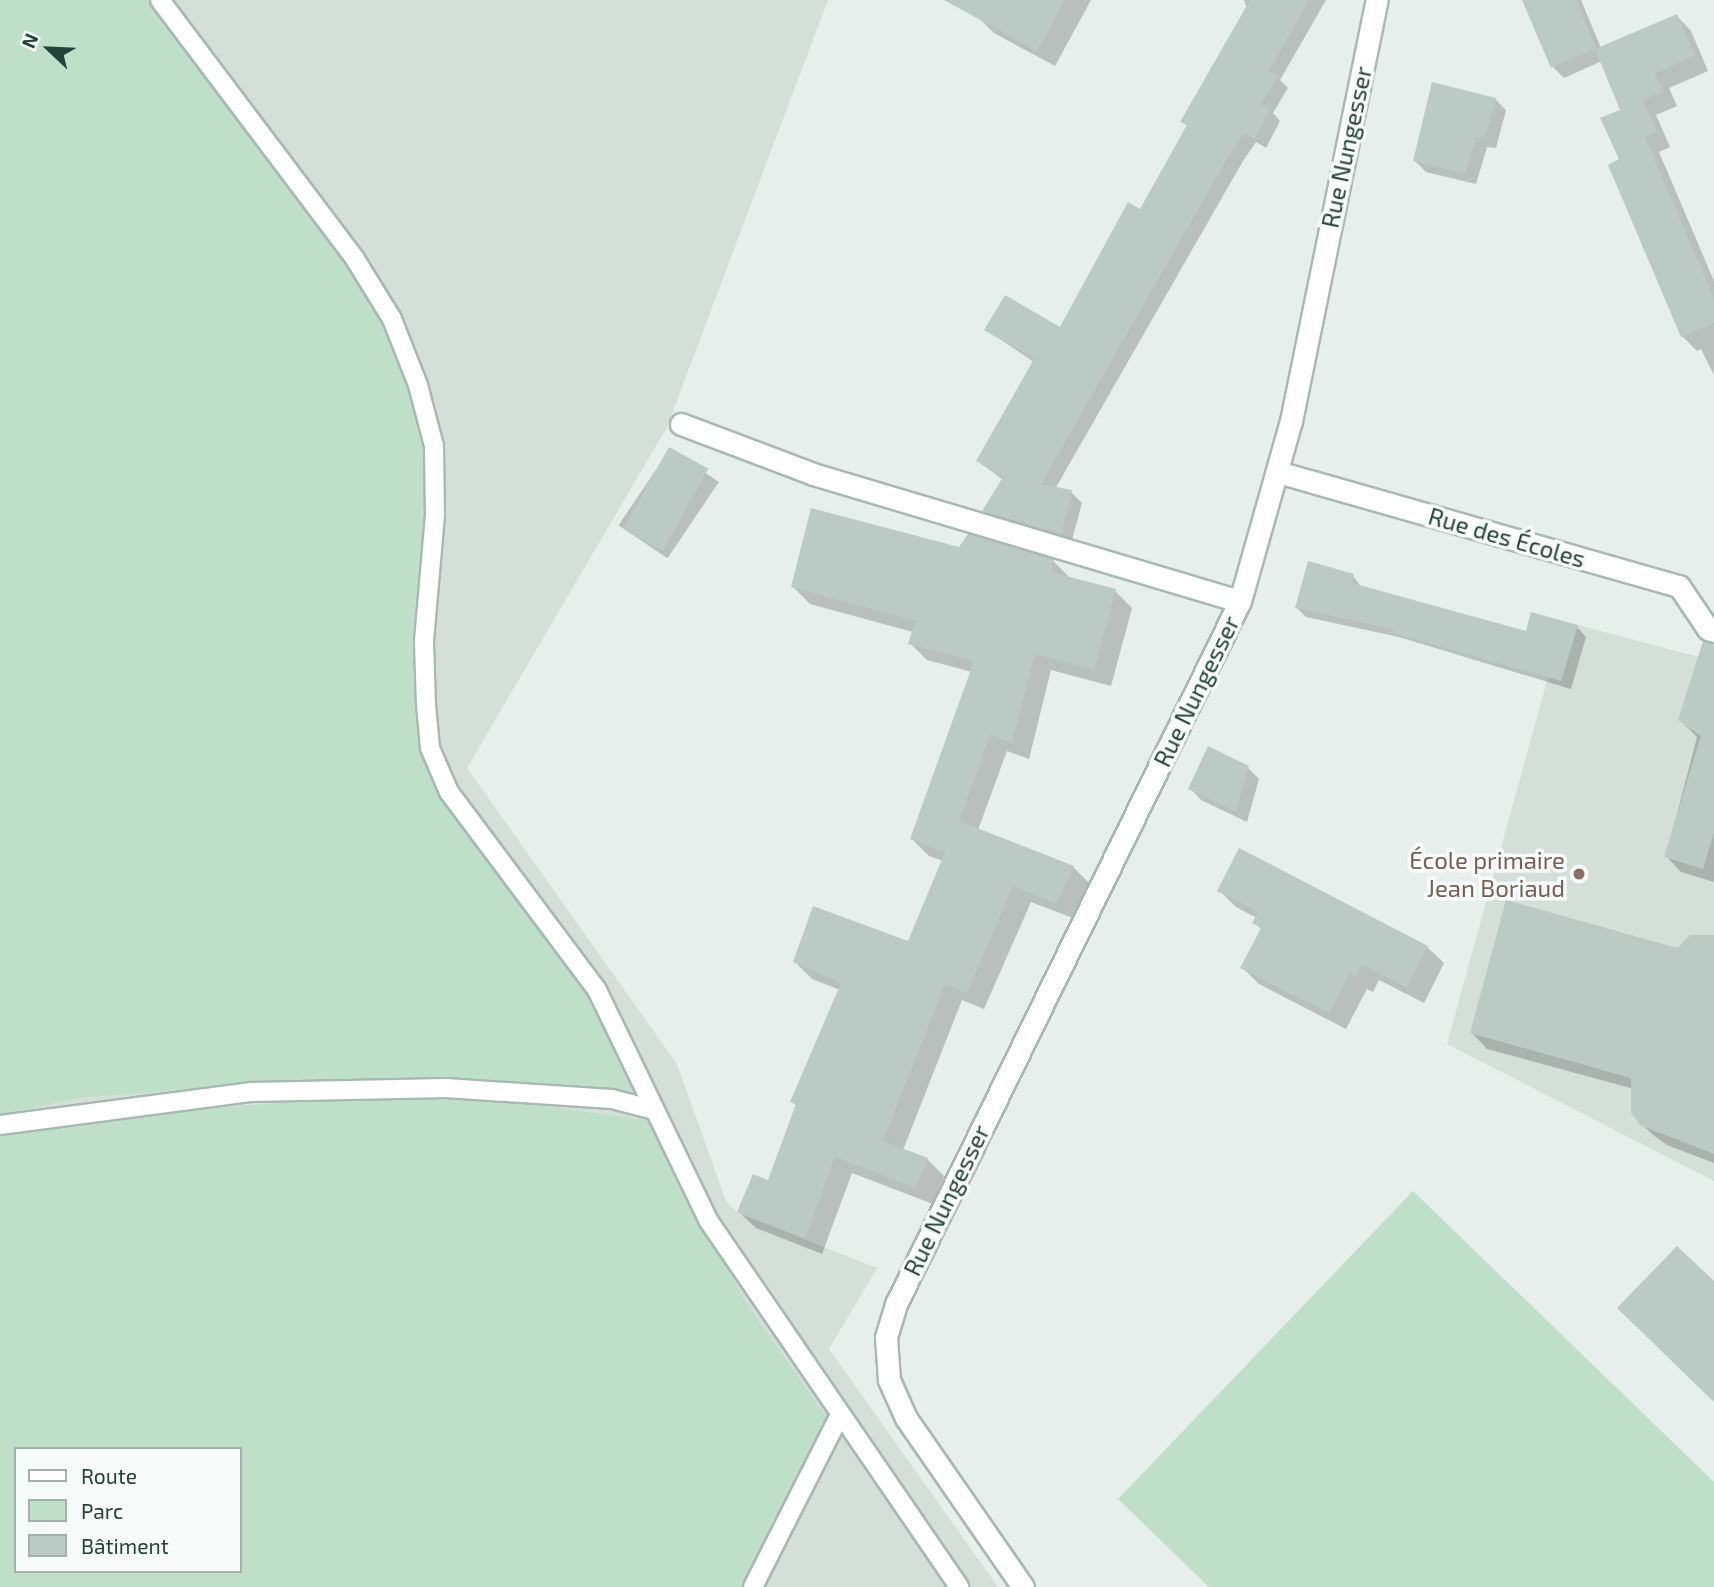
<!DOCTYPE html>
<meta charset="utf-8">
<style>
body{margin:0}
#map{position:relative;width:1714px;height:1587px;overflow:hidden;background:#e6efeb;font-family:"Exo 2",sans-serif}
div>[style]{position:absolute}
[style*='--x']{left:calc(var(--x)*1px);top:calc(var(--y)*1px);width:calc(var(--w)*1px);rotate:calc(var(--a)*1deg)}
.built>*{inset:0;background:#d4dfda}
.green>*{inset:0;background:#bfe0c8}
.shadow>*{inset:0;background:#0003;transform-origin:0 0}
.building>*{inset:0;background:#bbcac4;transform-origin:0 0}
.roads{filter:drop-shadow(2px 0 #a8b8b2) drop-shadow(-2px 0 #a8b8b2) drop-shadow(0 2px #a8b8b2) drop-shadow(0 -2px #a8b8b2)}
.lane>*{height:18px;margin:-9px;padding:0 9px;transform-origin:9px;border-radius:9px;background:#fff}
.street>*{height:21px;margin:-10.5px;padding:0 10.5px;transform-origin:10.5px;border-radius:10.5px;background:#fff}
.dots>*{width:19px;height:19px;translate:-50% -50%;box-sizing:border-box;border:4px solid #f7fbf9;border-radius:50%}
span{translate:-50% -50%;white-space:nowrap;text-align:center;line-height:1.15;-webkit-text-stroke:7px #f7fbf9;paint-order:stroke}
.street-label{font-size:24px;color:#24423a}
.education-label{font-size:24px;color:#785e54}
.right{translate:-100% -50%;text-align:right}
.legend{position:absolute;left:14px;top:1447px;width:228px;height:126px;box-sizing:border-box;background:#f7fbf9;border:2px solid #a3b1ad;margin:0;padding:9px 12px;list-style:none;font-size:21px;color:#24423a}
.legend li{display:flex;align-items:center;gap:14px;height:35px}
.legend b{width:35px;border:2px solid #a3b1ad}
.north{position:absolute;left:14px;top:14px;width:70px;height:70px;-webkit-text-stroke:5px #f7fbf9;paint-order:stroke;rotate:293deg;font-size:19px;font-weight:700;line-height:28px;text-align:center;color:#24423a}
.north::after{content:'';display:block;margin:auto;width:24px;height:32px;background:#24423a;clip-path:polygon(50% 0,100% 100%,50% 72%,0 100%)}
</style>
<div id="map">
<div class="built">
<i style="clip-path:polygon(evenodd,0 0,828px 0,667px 427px,467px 768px,677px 1064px,726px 1201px,738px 1213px,877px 1268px,829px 1349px,998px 1587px,0 1587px,0 0,16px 1449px,240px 1449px,240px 1571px,16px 1571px,16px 1449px)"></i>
<i style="clip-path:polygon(1578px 625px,1714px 661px,1714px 1181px,1447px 1044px,1548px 677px,1561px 681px)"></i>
</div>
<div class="green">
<i style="clip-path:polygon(0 0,151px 0,368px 297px,398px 352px,419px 417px,427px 467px,415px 672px,421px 744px,432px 774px,482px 856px,591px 997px,640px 1092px,452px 1079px,311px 1080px,78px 1098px,0 1115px)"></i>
<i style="clip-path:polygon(evenodd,348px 1098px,502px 1100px,650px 1121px,746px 1303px,829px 1420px,748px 1587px,0 1587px,0 1135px,130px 1114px,348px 1098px,16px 1449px,240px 1449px,240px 1571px,16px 1571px,16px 1449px)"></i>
<i style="clip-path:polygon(1413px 1191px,1714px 1482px,1714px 1587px,1209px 1587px,1118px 1499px)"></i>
</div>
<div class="shadow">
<i style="clip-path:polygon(986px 0,1091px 0,1055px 66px,994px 33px,977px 16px)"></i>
<i style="clip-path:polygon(1244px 0,1326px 0,1280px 80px,1288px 88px,1273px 113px,1280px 121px,1266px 148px,1256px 142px,1243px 161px,1055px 489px,1071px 492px,1082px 503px,1071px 544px,995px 521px,984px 510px,1003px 480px,978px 461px,1034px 362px,986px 330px,1061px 329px,1141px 211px,1188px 127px,1183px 122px,1247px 8px)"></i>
<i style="clip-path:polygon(1524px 0,1581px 0,1601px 48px,1677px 16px,1691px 31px,1708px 71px,1669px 88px,1677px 106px,1656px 115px,1670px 147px,1659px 152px,1714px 281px,1714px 375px,1701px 349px,1697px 351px,1682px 336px,1621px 160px,1622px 110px,1602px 61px,1564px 78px,1553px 67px)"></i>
<i style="clip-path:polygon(1495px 99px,1506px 110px,1496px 148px,1487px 147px,1476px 184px,1426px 172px,1415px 161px)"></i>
<i style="left:670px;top:449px;width:59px;height:92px;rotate:34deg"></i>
<i style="clip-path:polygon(960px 550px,1053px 561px,1070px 578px,1115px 591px,1132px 608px,1111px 686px,1051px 670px,1029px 759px,1007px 751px,978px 830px,1073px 867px,1090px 884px,1073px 918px,1031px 902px,984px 1009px,962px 1000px,903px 1150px,927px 1159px,944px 1176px,933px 1204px,852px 1173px,822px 1254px,756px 1228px,739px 1212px,769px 1183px,797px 1106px,792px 1102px,840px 990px,812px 979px,795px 962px,909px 943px,943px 861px,929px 856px,912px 839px,972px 672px,927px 660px,910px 643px,913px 632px,810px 604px,793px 587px)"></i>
<i style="clip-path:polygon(1353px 576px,1362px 588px,1527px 633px,1577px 627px,1586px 637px,1571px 689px,1399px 637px,1306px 617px,1297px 608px)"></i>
<i style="clip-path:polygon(1714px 663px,1714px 882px,1681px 872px,1666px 856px,1697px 737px,1680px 720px)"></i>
<i style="clip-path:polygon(1248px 768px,1259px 779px,1247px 822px,1201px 800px,1190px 788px)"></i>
<i style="clip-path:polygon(1219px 890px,1427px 947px,1444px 963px,1424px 1003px,1379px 980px,1373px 992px,1367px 989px,1346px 1029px,1259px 984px,1243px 968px,1262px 930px,1255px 923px,1257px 918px,1236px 907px)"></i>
<i style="clip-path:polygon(1714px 937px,1714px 1163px,1667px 1145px,1653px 1135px,1637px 1119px,1634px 1089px,1487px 1049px,1472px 1033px)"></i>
</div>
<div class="building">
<i style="clip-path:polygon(944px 0,1065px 0,1037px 51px)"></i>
<i style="clip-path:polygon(1250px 0,1309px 0,1269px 71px,1278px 76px,1261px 104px,1271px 109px,1255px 139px,1245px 133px,1232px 150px,1041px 484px,1072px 490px,1061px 534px,982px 511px,1003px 477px,976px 461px,1034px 359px,984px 330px,1005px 295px,1060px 327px,1128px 202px,1140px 209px,1187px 125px,1180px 122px)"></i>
<i style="clip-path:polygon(1522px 0,1576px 0,1596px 48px,1551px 68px)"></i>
<i style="clip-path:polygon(1677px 14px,1695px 56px,1655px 73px,1663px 91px,1643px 100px,1657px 132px,1645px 137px,1714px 298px,1714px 323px,1681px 337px,1608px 165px,1619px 159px,1600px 118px,1620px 110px,1595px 49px)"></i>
<i style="clip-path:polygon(1432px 82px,1496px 98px,1485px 138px,1476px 137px,1465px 174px,1413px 161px)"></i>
<i style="left:669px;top:447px;width:45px;height:94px;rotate:29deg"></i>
<i style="clip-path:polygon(811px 508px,959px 547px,968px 534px,1054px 559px,1051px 572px,1116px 589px,1094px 670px,1035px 654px,1012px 743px,990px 735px,959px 821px,1074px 866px,1056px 903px,1013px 886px,967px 993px,945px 984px,883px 1141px,928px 1158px,916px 1188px,835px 1157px,805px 1238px,737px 1212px,753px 1174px,768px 1180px,796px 1104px,790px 1102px,841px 983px,793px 962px,813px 906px,908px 941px,945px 852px,910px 839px,974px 661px,908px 644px,915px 621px,791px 587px)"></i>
<i style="clip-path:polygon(1308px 561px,1354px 574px,1352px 583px,1526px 631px,1531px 612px,1578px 625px,1561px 681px,1392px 633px,1393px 629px,1295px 608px)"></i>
<i style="clip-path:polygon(1703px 641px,1714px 644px,1714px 832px,1703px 869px,1664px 857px,1701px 736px,1678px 720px)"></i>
<i style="clip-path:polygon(1208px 746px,1249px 766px,1236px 812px,1188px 789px)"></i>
<i style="clip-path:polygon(1239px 848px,1428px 946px,1407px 988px,1362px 964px,1356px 976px,1350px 973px,1329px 1013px,1240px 968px,1261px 928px,1252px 923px,1258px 912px,1217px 891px)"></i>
<i style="clip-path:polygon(1506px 900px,1677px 948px,1690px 935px,1714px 935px,1714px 1154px,1640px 1125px,1631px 1113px,1631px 1078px,1470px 1033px)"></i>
<i style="clip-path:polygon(1677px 1246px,1714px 1281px,1714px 1402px,1617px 1308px)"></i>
</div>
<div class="roads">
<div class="lane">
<i style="--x:160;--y:0;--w:324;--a:53"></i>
<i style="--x:355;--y:259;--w:70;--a:58.3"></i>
<i style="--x:392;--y:319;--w:71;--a:68.5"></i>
<i style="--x:418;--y:385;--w:63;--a:75.3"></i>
<i style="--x:434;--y:446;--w:69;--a:89.2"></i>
<i style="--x:435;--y:515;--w:127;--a:95"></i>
<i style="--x:424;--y:642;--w:62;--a:88.2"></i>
<i style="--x:426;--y:704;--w:44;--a:84.8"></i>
<i style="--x:430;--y:748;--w:48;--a:66.6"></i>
<i style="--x:449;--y:792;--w:247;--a:53.2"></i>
<i style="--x:597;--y:990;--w:255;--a:64.2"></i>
<i style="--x:708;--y:1220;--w:445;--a:55.6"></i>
<i style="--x:0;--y:1125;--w:254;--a:-7.5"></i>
<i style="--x:252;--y:1092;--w:194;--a:-1.2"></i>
<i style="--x:446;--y:1088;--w:166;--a:3.8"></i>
<i style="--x:612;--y:1099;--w:43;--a:14.7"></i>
<i style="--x:753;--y:1587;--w:191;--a:-63.2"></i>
</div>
<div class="street">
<i style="--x:681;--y:424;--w:141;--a:20.7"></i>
<i style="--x:813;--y:474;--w:445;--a:16.6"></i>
<i style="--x:1278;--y:472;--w:417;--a:15.9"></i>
<i style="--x:1679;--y:586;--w:52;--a:56"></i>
<i style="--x:1708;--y:629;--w:6;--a:18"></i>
<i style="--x:1023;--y:1587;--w:206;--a:-124.7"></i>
<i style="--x:906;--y:1418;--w:42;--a:-114.1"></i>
<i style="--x:889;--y:1380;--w:43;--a:-94"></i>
<i style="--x:886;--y:1337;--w:37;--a:-73"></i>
<i style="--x:897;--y:1302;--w:780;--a:-63.93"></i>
<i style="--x:1240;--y:601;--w:187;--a:-74.2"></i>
<i style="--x:1291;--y:421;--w:430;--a:-78.5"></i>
</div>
</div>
<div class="dots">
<i style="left:1579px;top:874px;background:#8d6e63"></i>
</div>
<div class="street-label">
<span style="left:1346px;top:147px;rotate:-78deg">Rue Nungesser</span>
<span style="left:1507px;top:537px;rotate:16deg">Rue des Écoles</span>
<span style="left:1196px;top:691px;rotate:-64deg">Rue Nungesser</span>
<span style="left:946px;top:1200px;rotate:-64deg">Rue Nungesser</span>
</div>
<div class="education-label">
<span class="right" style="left:1565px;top:874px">École primaire<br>Jean Boriaud</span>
</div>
<ul class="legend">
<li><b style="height:9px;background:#fff"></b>Route</li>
<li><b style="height:19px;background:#bfe0c8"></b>Parc</li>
<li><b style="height:19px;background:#bbcac4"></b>Bâtiment</li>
</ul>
<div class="north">N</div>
</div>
